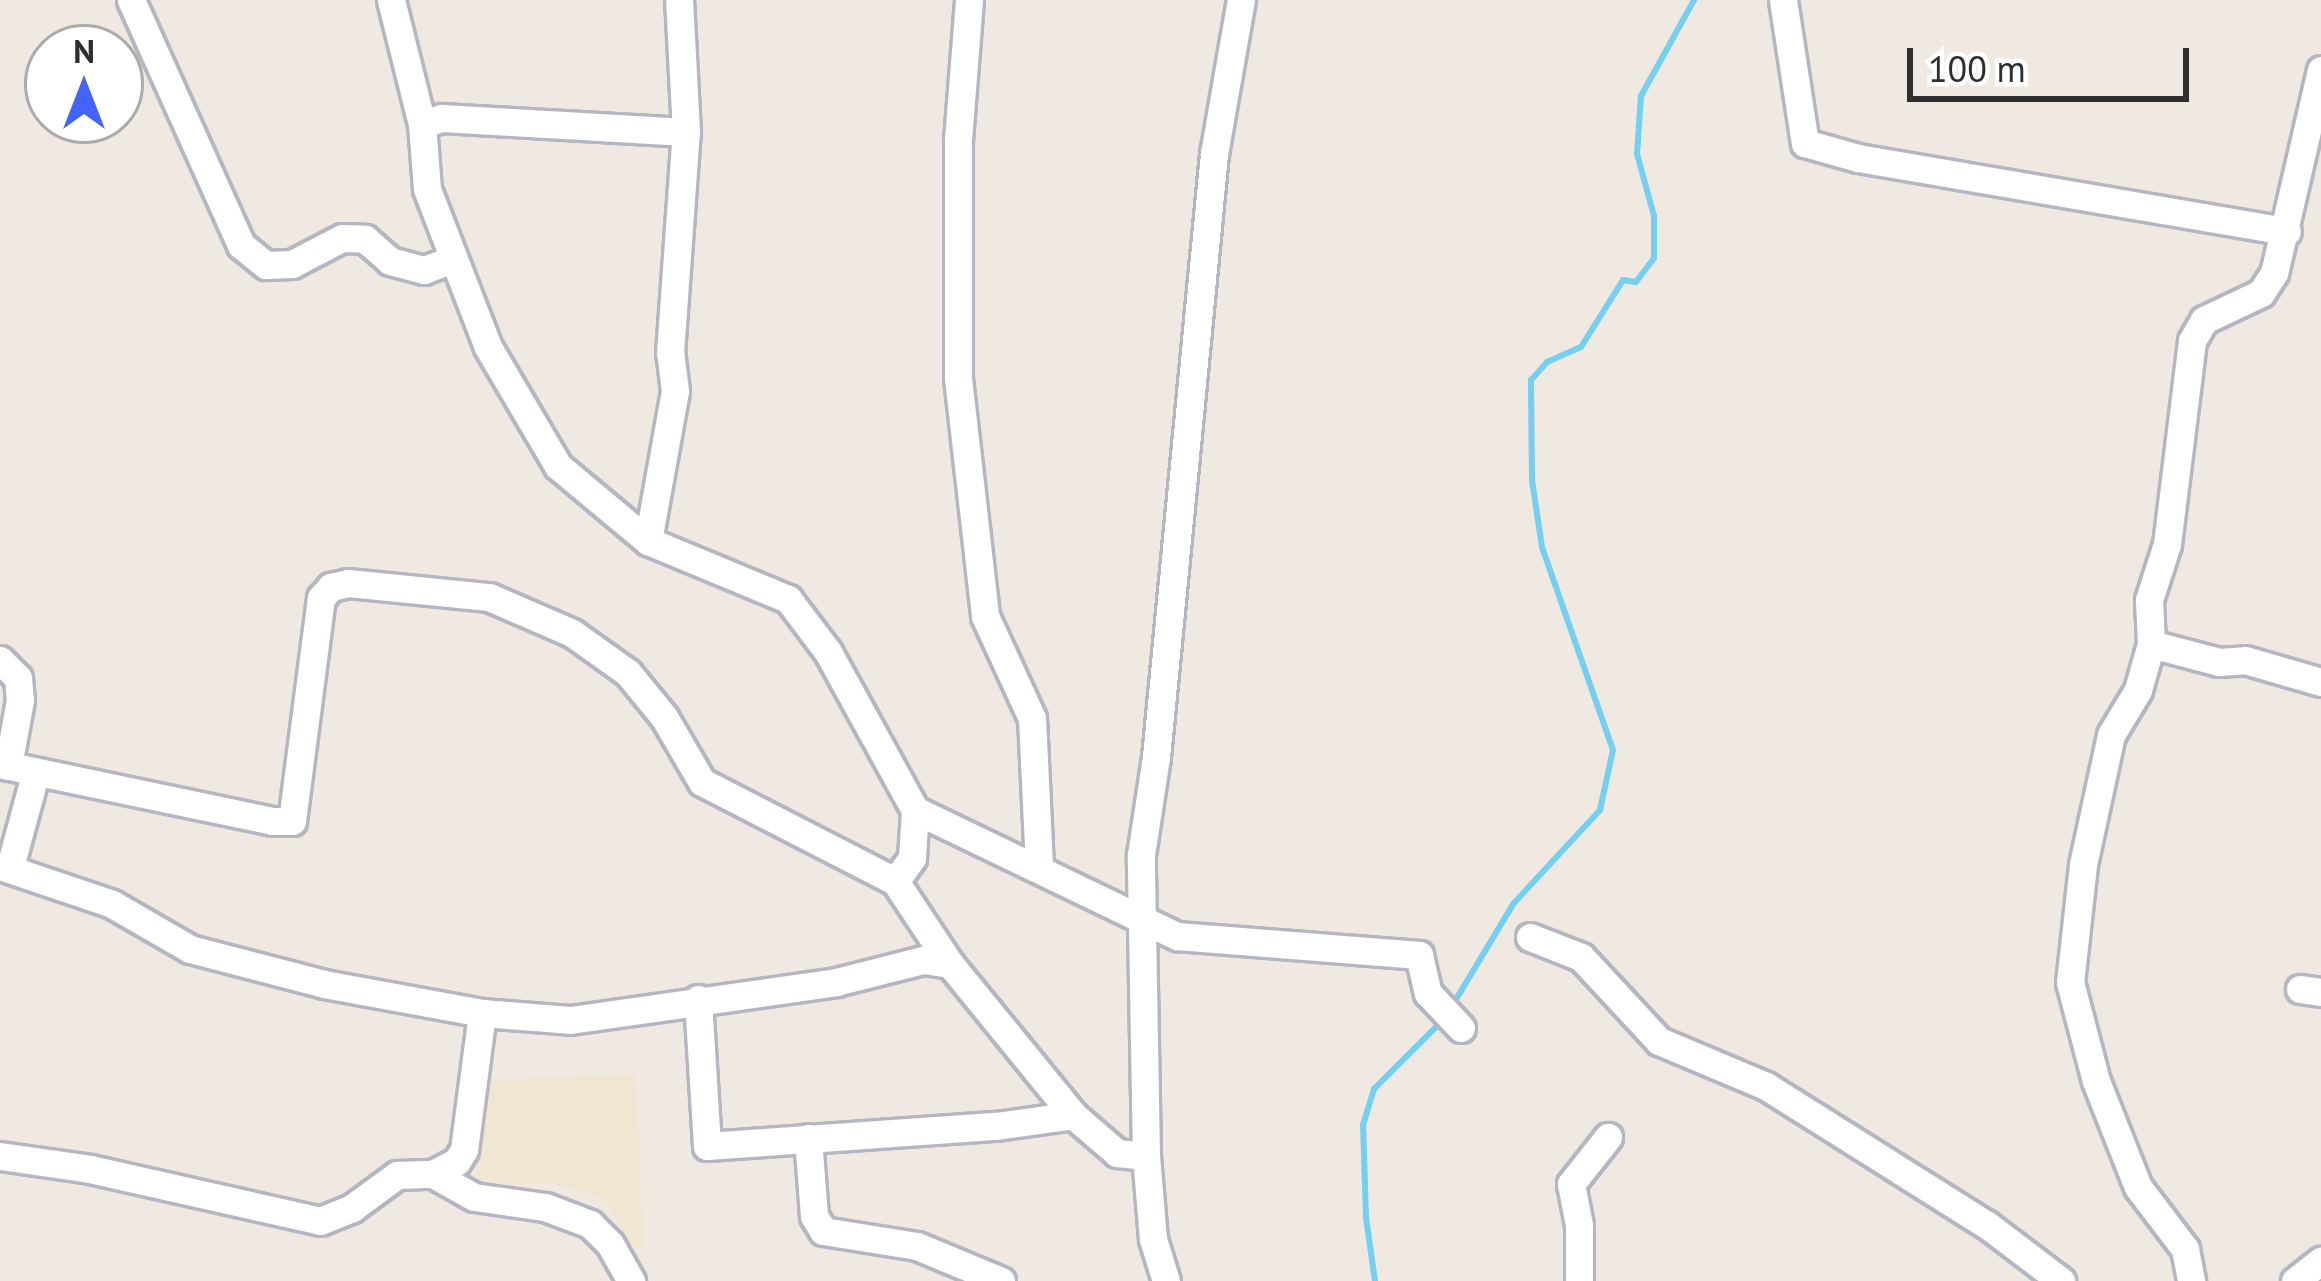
<!DOCTYPE html>
<style>
body{margin:0}
#map{position:relative;width:2321px;height:1281px;overflow:hidden;background:#efe9e1;font-family:"PT Sans",sans-serif}
div>[style]{position:absolute}
[style*='--x']{left:calc(var(--x)*1px);top:calc(var(--y)*1px);width:calc(var(--w)*1px);rotate:calc(var(--a)*1deg)}
.education>*{inset:0;background:#f0e6d1}
.stream>*{height:6px;margin:-3px;padding:0 3px;transform-origin:3px;border-radius:3px;background:#75cff0}
.roads{filter:drop-shadow(3px 0 #b4b7c1) drop-shadow(-3px 0 #b4b7c1) drop-shadow(0 3px #b4b7c1) drop-shadow(0 -3px #b4b7c1)}
.minor>*{height:27px;margin:-13.5px;padding:0 13.5px;transform-origin:13.5px;border-radius:13.5px;background:#fff}
span{translate:-50% -50%;white-space:nowrap;text-align:center;line-height:1.15;-webkit-text-stroke:12px #fff;paint-order:stroke}
.north{position:absolute;left:24px;top:24px;width:120px;height:120px;box-sizing:border-box;background:#fff;border:3px solid #ababab;border-radius:50%;rotate:0deg;font-size:33px;font-weight:700;line-height:48px;text-align:center;color:#2e2e2e}
.north::after{content:'';display:block;margin:auto;width:42px;height:54px;background:#4264fb;clip-path:polygon(50% 0,100% 100%,50% 72%,0 100%)}
.scale{position:absolute;left:1907px;top:48px;width:282px;height:54px;box-sizing:border-box;border:6px solid #2e2e2e;border-top:0;padding-left:15px;font-size:36px;line-height:42px;white-space:nowrap;color:#2e2e2e;-webkit-text-stroke:9px #fff;paint-order:stroke}
</style>
<div id="map">
<div class="education">
<i style="clip-path:polygon(635px 1074px,644px 1246px,633px 1248px,603px 1198px,552px 1183px,518px 1185px,476px 1178px,481px 1080px)"></i>
</div>
<div class="stream">
<i style="--x:1452;--y:1006;--w:120;--a:-59"></i>
<i style="--x:1514;--y:903;--w:127;--a:-47.2"></i>
<i style="--x:1600;--y:810;--w:61;--a:-77.8"></i>
<i style="--x:1613;--y:750;--w:215;--a:-109.3"></i>
<i style="--x:1542;--y:547;--w:68;--a:-98.5"></i>
<i style="--x:1532;--y:480;--w:100;--a:-90.6"></i>
<i style="--x:1531;--y:380;--w:24;--a:-48"></i>
<i style="--x:1547;--y:362;--w:37;--a:-24"></i>
<i style="--x:1581;--y:347;--w:79;--a:-57.9"></i>
<i style="--x:1623;--y:280;--w:13;--a:9"></i>
<i style="--x:1636;--y:282;--w:30;--a:-53"></i>
<i style="--x:1654;--y:258;--w:42;--a:-90"></i>
<i style="--x:1654;--y:216;--w:64;--a:-105.3"></i>
<i style="--x:1637;--y:154;--w:58;--a:-86.1"></i>
<i style="--x:1641;--y:96;--w:110;--a:-61.1"></i>
<i style="--x:1375;--y:1281;--w:64;--a:-98.1"></i>
<i style="--x:1366;--y:1218;--w:93;--a:-91.8"></i>
<i style="--x:1363;--y:1125;--w:38;--a:-73"></i>
<i style="--x:1374;--y:1089;--w:95;--a:-45"></i>
</div>
<div class="roads">
<div class="minor">
<i style="--x:131;--y:0;--w:269;--a:65.8"></i>
<i style="--x:241;--y:245;--w:32;--a:39"></i>
<i style="--x:266;--y:265;--w:26;--a:-2"></i>
<i style="--x:292;--y:264;--w:56;--a:-27.5"></i>
<i style="--x:342;--y:238;--w:23;--a:2"></i>
<i style="--x:365;--y:239;--w:33;--a:41"></i>
<i style="--x:390;--y:261;--w:35;--a:15"></i>
<i style="--x:424;--y:270;--w:30;--a:-21"></i>
<i style="--x:391;--y:0;--w:128;--a:76"></i>
<i style="--x:422;--y:124;--w:65;--a:85.6"></i>
<i style="--x:427;--y:189;--w:169;--a:68.9"></i>
<i style="--x:488;--y:347;--w:138;--a:59.5"></i>
<i style="--x:558;--y:466;--w:117;--a:39.8"></i>
<i style="--x:648;--y:541;--w:152;--a:22.5"></i>
<i style="--x:788;--y:599;--w:66;--a:53"></i>
<i style="--x:828;--y:652;--w:180;--a:61.2"></i>
<i style="--x:915;--y:810;--w:291;--a:25.7"></i>
<i style="--x:1177;--y:936;--w:243;--a:4.5"></i>
<i style="--x:1419;--y:955;--w:39;--a:77"></i>
<i style="--x:1428;--y:993;--w:48;--a:46.7"></i>
<i style="--x:969;--y:0;--w:140;--a:94.5"></i>
<i style="--x:958;--y:140;--w:238;--a:90"></i>
<i style="--x:958;--y:378;--w:240;--a:83.5"></i>
<i style="--x:985;--y:616;--w:112;--a:65.3"></i>
<i style="--x:1032;--y:718;--w:149;--a:87.3"></i>
<i style="--x:1783;--y:0;--w:145;--a:81.3"></i>
<i style="--x:1805;--y:143;--w:55;--a:15.8"></i>
<i style="--x:1858;--y:158;--w:435;--a:9.7"></i>
<i style="--x:2321;--y:70;--w:208;--a:103"></i>
<i style="--x:2274;--y:273;--w:24;--a:123"></i>
<i style="--x:2261;--y:293;--w:63;--a:154.7"></i>
<i style="--x:2204;--y:320;--w:24;--a:120"></i>
<i style="--x:2192;--y:341;--w:205;--a:97"></i>
<i style="--x:2167;--y:544;--w:59;--a:107.8"></i>
<i style="--x:2149;--y:600;--w:44;--a:87.4"></i>
<i style="--x:2151;--y:644;--w:70;--a:14.8"></i>
<i style="--x:2219;--y:662;--w:26;--a:-4"></i>
<i style="--x:2245;--y:660;--w:79;--a:16.1"></i>
<i style="--x:422;--y:124;--w:21;--a:-17"></i>
<i style="--x:442;--y:118;--w:244;--a:3.3"></i>
<i style="--x:648;--y:541;--w:152;--a:-79.8"></i>
<i style="--x:675;--y:391;--w:38;--a:-97"></i>
<i style="--x:670;--y:353;--w:222;--a:-85.9"></i>
<i style="--x:686;--y:132;--w:132;--a:-93"></i>
<i style="--x:2151;--y:644;--w:48;--a:105.8"></i>
<i style="--x:2138;--y:690;--w:52;--a:121"></i>
<i style="--x:2111;--y:735;--w:133;--a:102.2"></i>
<i style="--x:2083;--y:865;--w:118;--a:96.3"></i>
<i style="--x:2070;--y:982;--w:102;--a:75.3"></i>
<i style="--x:2096;--y:1081;--w:114;--a:68.4"></i>
<i style="--x:2138;--y:1187;--w:78;--a:52.8"></i>
<i style="--x:2185;--y:1249;--w:33;--a:79"></i>
<i style="--x:0;--y:660;--w:25;--a:45"></i>
<i style="--x:18;--y:678;--w:22;--a:85"></i>
<i style="--x:20;--y:700;--w:67;--a:100.3"></i>
<i style="--x:0;--y:764;--w:278;--a:11.8"></i>
<i style="--x:272;--y:821;--w:20;--a:0"></i>
<i style="--x:292;--y:821;--w:225;--a:-82.6"></i>
<i style="--x:321;--y:598;--w:15;--a:-48"></i>
<i style="--x:331;--y:587;--w:17;--a:-13"></i>
<i style="--x:348;--y:583;--w:142;--a:5.7"></i>
<i style="--x:489;--y:597;--w:90;--a:23.4"></i>
<i style="--x:572;--y:633;--w:69;--a:35.5"></i>
<i style="--x:628;--y:673;--w:57;--a:50.7"></i>
<i style="--x:664;--y:717;--w:75;--a:59.7"></i>
<i style="--x:702;--y:782;--w:217;--a:27.2"></i>
<i style="--x:915;--y:810;--w:48;--a:93.6"></i>
<i style="--x:912;--y:858;--w:29;--a:126"></i>
<i style="--x:895;--y:881;--w:100;--a:56.5"></i>
<i style="--x:0;--y:866;--w:118;--a:18.7"></i>
<i style="--x:112;--y:904;--w:90;--a:30"></i>
<i style="--x:190;--y:949;--w:138;--a:14.6"></i>
<i style="--x:324;--y:984;--w:161;--a:10.4"></i>
<i style="--x:482;--y:1013;--w:88;--a:4.5"></i>
<i style="--x:570;--y:1020;--w:269;--a:-8.1"></i>
<i style="--x:836;--y:982;--w:90;--a:-14.2"></i>
<i style="--x:923;--y:960;--w:27;--a:8"></i>
<i style="--x:950;--y:964;--w:195;--a:50.8"></i>
<i style="--x:1073;--y:1115;--w:58;--a:40.8"></i>
<i style="--x:1117;--y:1153;--w:29;--a:6"></i>
<i style="--x:10;--y:867;--w:95;--a:-74.8"></i>
<i style="--x:1530;--y:937;--w:55;--a:21.4"></i>
<i style="--x:1581;--y:957;--w:115;--a:47.1"></i>
<i style="--x:1659;--y:1041;--w:116;--a:22.8"></i>
<i style="--x:1766;--y:1086;--w:261;--a:32.2"></i>
<i style="--x:1987;--y:1225;--w:93;--a:37.1"></i>
<i style="--x:2300;--y:989;--w:21;--a:8"></i>
<i style="--x:698;--y:999;--w:147;--a:86.5"></i>
<i style="--x:707;--y:1146;--w:290;--a:-4"></i>
<i style="--x:996;--y:1126;--w:78;--a:-8.1"></i>
<i style="--x:808;--y:1138;--w:78;--a:85.6"></i>
<i style="--x:814;--y:1216;--w:17;--a:59"></i>
<i style="--x:823;--y:1231;--w:95;--a:9.1"></i>
<i style="--x:917;--y:1246;--w:91;--a:22.6"></i>
<i style="--x:0;--y:1156;--w:91;--a:8.2"></i>
<i style="--x:90;--y:1169;--w:236;--a:12.7"></i>
<i style="--x:320;--y:1221;--w:35;--a:-22"></i>
<i style="--x:352;--y:1208;--w:56;--a:-36.3"></i>
<i style="--x:397;--y:1175;--w:36;--a:-2"></i>
<i style="--x:433;--y:1174;--w:27;--a:-28"></i>
<i style="--x:457;--y:1161;--w:13;--a:-58"></i>
<i style="--x:464;--y:1150;--w:138;--a:-82.5"></i>
<i style="--x:433;--y:1174;--w:47;--a:29.3"></i>
<i style="--x:474;--y:1197;--w:72;--a:8"></i>
<i style="--x:545;--y:1207;--w:48;--a:20.7"></i>
<i style="--x:590;--y:1224;--w:28;--a:45"></i>
<i style="--x:610;--y:1244;--w:43;--a:60.4"></i>
<i style="--x:1166;--y:1281;--w:44;--a:-107.2"></i>
<i style="--x:1153;--y:1239;--w:83;--a:-94.8"></i>
<i style="--x:1146;--y:1156;--w:301;--a:-91"></i>
<i style="--x:1141;--y:855;--w:99;--a:-81.3"></i>
<i style="--x:1156;--y:757;--w:606;--a:-84.51"></i>
<i style="--x:1214;--y:154;--w:156;--a:-80.1"></i>
<i style="--x:1579;--y:1281;--w:56;--a:-90"></i>
<i style="--x:1579;--y:1225;--w:42;--a:-101"></i>
<i style="--x:1571;--y:1184;--w:60;--a:-51.8"></i>
<i style="--x:2295;--y:1281;--w:33;--a:-38"></i>
</div>
</div>
<div class="north">N</div>
<div class="scale">100 m</div>
</div>
